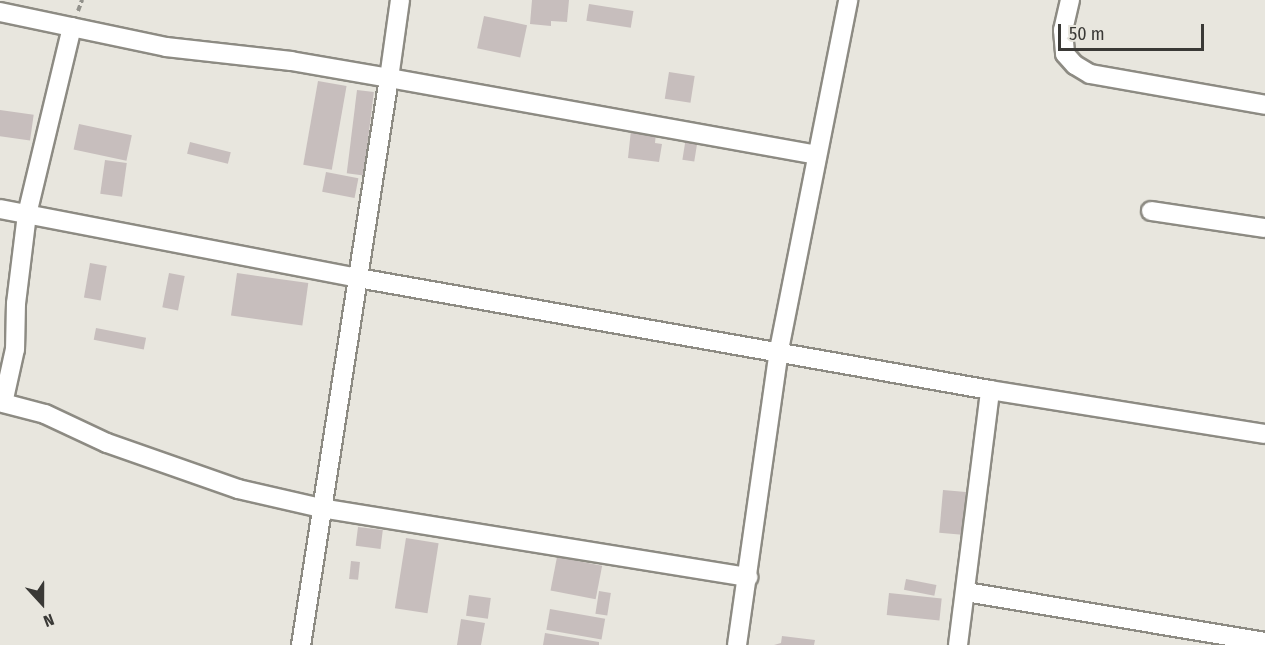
<!DOCTYPE html>
<style>
body{margin:0}
#map{position:relative;width:1265px;height:645px;overflow:hidden;background:#e8e6de;font-family:"Fira Sans Condensed",sans-serif}
div>[style]{position:absolute}
[style*='--x']{left:calc(var(--x)*1px);top:calc(var(--y)*1px);width:calc(var(--w)*1px);rotate:calc(var(--a)*1deg)}
.building>*{inset:0;background:#c7bebd;transform-origin:0 0}
.path>*{height:4px;margin-top:-2px;transform-origin:0;background:repeating-linear-gradient(90deg,#93928c 0 6px,transparent 0 9px)}
.roads{filter:drop-shadow(2px 0 #8d8b83) drop-shadow(-2px 0 #8d8b83) drop-shadow(0 2px #8d8b83) drop-shadow(0 -2px #8d8b83)}
.minor>*{height:18px;margin:-9px;padding:0 9px;transform-origin:9px;border-radius:9px;background:#fff}
span{translate:-50% -50%;white-space:nowrap;text-align:center;line-height:1.15;-webkit-text-stroke:5px #e8e6de;paint-order:stroke}
.north{position:absolute;left:12px;top:573px;width:60px;height:60px;-webkit-text-stroke:4px #e8e6de;paint-order:stroke;rotate:159deg;font-size:16px;font-weight:700;line-height:24px;text-align:center;color:#3a3936}
.north::after{content:'';display:block;margin:auto;width:21px;height:27px;background:#3a3936;clip-path:polygon(50% 0,100% 100%,50% 72%,0 100%)}
.scale{position:absolute;left:1058px;top:24px;width:146px;height:27px;box-sizing:border-box;border:3px solid #3a3936;border-top:0;padding-left:8px;font-size:18px;line-height:21px;white-space:nowrap;color:#3a3936;-webkit-text-stroke:4px #e8e6de;paint-order:stroke}
</style>
<div id="map">
<div class="building">
<i style="clip-path:polygon(532px 0,569px 0,567px 22px,551px 21px,551px 26px,530px 24px)"></i>
<i style="left:589px;top:4px;width:45px;height:17px;rotate:9deg"></i>
<i style="left:484px;top:16px;width:44px;height:33px;rotate:12deg"></i>
<i style="left:669px;top:72px;width:26px;height:27px;rotate:9deg"></i>
<i style="left:318px;top:81px;width:29px;height:85px;rotate:10deg"></i>
<i style="left:357px;top:90px;width:17px;height:84px;rotate:7deg"></i>
<i style="left:0;top:110px;width:34px;height:26px;rotate:8deg"></i>
<i style="left:79px;top:124px;width:54px;height:26px;rotate:12deg"></i>
<i style="clip-path:polygon(631px 130px,656px 133px,655px 143px,662px 144px,659px 162px,628px 158px)"></i>
<i style="left:686px;top:137px;width:12px;height:23px;rotate:9deg"></i>
<i style="left:190px;top:142px;width:42px;height:12px;rotate:14deg"></i>
<i style="left:105px;top:160px;width:22px;height:34px;rotate:8deg"></i>
<i style="left:326px;top:172px;width:33px;height:20px;rotate:11deg"></i>
<i style="left:90px;top:263px;width:17px;height:35px;rotate:10deg"></i>
<i style="left:169px;top:273px;width:16px;height:35px;rotate:11deg"></i>
<i style="left:237px;top:273px;width:72px;height:43px;rotate:8deg"></i>
<i style="left:96px;top:328px;width:51px;height:12px;rotate:11deg"></i>
<i style="left:943px;top:490px;width:23px;height:43px;rotate:5deg"></i>
<i style="left:358px;top:527px;width:25px;height:19px;rotate:7deg"></i>
<i style="left:406px;top:538px;width:33px;height:71px;rotate:9deg"></i>
<i style="left:557px;top:557px;width:46px;height:34px;rotate:11deg"></i>
<i style="left:351px;top:561px;width:9px;height:18px;rotate:6deg"></i>
<i style="left:906px;top:579px;width:31px;height:11px;rotate:11deg"></i>
<i style="left:599px;top:591px;width:12px;height:23px;rotate:9deg"></i>
<i style="left:889px;top:593px;width:53px;height:22px;rotate:6deg"></i>
<i style="left:469px;top:595px;width:22px;height:21px;rotate:8deg"></i>
<i style="left:550px;top:609px;width:56px;height:21px;rotate:10deg"></i>
<i style="clip-path:polygon(461px 619px,485px 623px,481px 645px,457px 645px)"></i>
<i style="clip-path:polygon(545px 633px,599px 642px,599px 645px,543px 645px)"></i>
<i style="clip-path:polygon(782px 636px,815px 640px,814px 645px,774px 645px,781px 643px)"></i>
</div>
<div class="path">
<i style="--x:78;--y:11;--w:12;--a:-70"></i>
</div>
<div class="roads">
<div class="minor">
<i style="--x:400;--y:0;--w:79;--a:98"></i>
<i style="--x:389;--y:78;--w:434;--a:10.2"></i>
<i style="--x:1070;--y:0;--w:31;--a:103"></i>
<i style="--x:1063;--y:30;--w:24;--a:85"></i>
<i style="--x:1065;--y:54;--w:15;--a:48"></i>
<i style="--x:1075;--y:65;--w:17;--a:31"></i>
<i style="--x:1090;--y:74;--w:178;--a:10"></i>
<i style="--x:0;--y:12;--w:170;--a:11.9"></i>
<i style="--x:166;--y:47;--w:126;--a:6.4"></i>
<i style="--x:291;--y:61;--w:99;--a:9.8"></i>
<i style="--x:389;--y:78;--w:574;--a:98.82"></i>
<i style="--x:72;--y:27;--w:192;--a:103.5"></i>
<i style="--x:27;--y:214;--w:90;--a:97"></i>
<i style="--x:16;--y:303;--w:46;--a:91.2"></i>
<i style="--x:15;--y:349;--w:55;--a:102.5"></i>
<i style="--x:3;--y:403;--w:43;--a:14.7"></i>
<i style="--x:45;--y:414;--w:68;--a:25.1"></i>
<i style="--x:107;--y:443;--w:139;--a:19.3"></i>
<i style="--x:238;--y:489;--w:85;--a:12.9"></i>
<i style="--x:321;--y:508;--w:433;--a:9.2"></i>
<i style="--x:0;--y:209;--w:365;--a:10.9"></i>
<i style="--x:358;--y:278;--w:642;--a:10.05"></i>
<i style="--x:990;--y:390;--w:278;--a:9.1"></i>
<i style="--x:1151;--y:211;--w:115;--a:8.5"></i>
<i style="--x:966;--y:592;--w:303;--a:9.5"></i>
<i style="--x:737;--y:645;--w:298;--a:-81.9"></i>
<i style="--x:779;--y:350;--w:357;--a:-78.8"></i>
<i style="--x:958;--y:645;--w:257;--a:-82.8"></i>
</div>
</div>
<div class="north">N</div>
<div class="scale">50 m</div>
</div>
